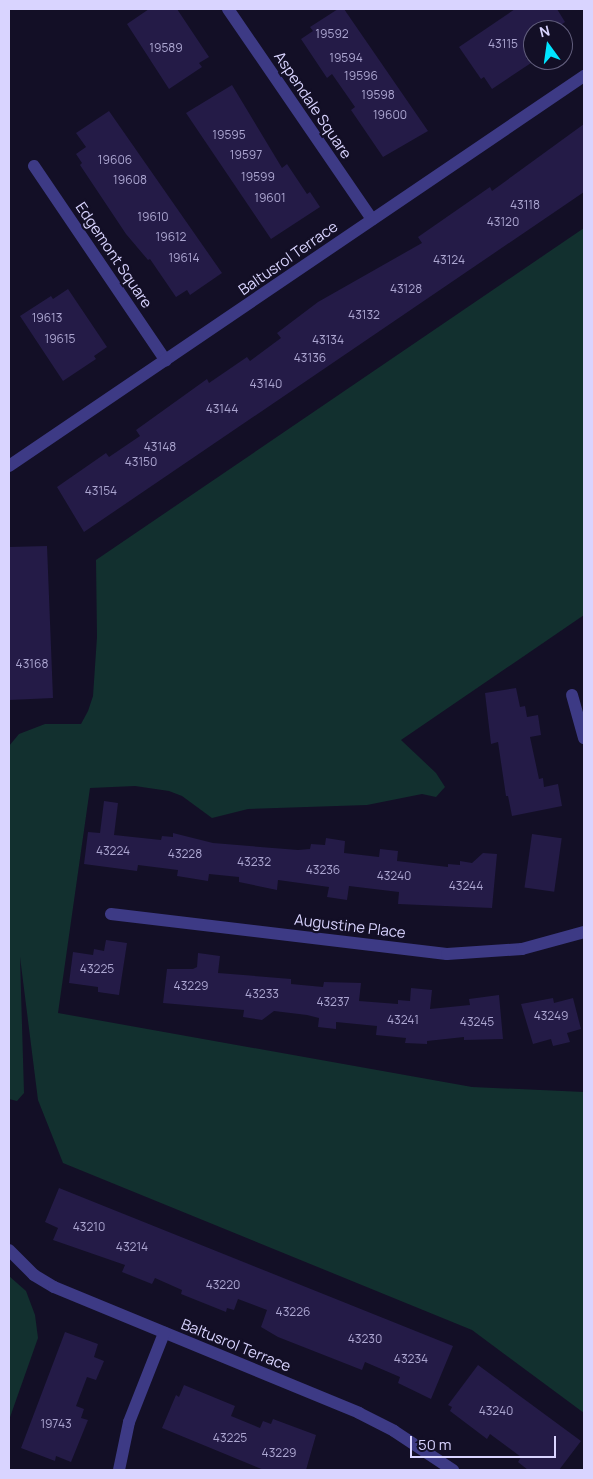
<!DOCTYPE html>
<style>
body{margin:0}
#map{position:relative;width:593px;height:1479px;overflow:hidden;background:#130f26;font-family:Manrope,sans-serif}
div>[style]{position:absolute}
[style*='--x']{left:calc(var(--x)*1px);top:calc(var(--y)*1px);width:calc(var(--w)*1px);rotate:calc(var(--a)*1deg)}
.green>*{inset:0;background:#12302f}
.building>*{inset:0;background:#241b47;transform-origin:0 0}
.street>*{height:12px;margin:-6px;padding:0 6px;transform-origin:6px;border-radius:6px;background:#3d3a85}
span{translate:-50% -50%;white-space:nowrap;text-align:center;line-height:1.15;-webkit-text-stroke:4.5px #130f26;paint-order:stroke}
.number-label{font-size:12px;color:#aca6d1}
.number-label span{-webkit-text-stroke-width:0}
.street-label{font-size:15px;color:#d9d4ff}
.frame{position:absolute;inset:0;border:10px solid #d9d4ff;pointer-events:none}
.north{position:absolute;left:523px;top:20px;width:50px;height:50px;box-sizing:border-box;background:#130f26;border:1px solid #625e7d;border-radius:50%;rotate:346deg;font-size:14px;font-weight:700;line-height:20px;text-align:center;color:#d9d4ff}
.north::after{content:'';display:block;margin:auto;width:18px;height:22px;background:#00e5ff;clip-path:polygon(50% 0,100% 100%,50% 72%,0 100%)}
.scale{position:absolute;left:410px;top:1436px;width:146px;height:22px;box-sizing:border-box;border:2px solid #d9d4ff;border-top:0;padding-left:6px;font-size:15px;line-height:18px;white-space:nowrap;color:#d9d4ff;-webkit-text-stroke:4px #130f26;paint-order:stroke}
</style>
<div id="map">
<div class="green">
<i style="clip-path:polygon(584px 228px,584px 615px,401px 740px,436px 773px,445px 787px,436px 797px,422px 794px,367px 805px,248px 809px,212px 818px,182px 796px,169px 791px,135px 786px,90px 788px,58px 1013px,472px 1087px,584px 1092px,584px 1413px,472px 1330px,63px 1163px,38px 1100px,20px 957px,24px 1093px,17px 1101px,9px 1099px,9px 746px,19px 734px,45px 724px,81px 724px,88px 711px,93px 696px,97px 637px,96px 560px)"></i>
<i style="clip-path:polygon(9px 1276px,26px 1291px,35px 1315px,38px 1338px,9px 1420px)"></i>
</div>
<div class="building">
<i style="clip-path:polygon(149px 9px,177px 9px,209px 57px,199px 63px,202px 67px,169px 89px,127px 24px)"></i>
<i style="clip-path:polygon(338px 9px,344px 9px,428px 131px,383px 157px,351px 110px,355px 107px,332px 74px,327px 78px,301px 39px,313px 31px,310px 27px)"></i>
<i style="clip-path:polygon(515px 9px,557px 9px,565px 22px,554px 30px,533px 30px,533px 53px,526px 58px,531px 63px,492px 89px,484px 77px,481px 79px,459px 47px)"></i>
<i style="clip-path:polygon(232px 85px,282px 168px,287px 164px,307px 194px,310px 192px,320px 207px,271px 239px,186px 113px)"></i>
<i style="clip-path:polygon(109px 111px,222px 273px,190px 295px,187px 290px,176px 297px,150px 259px,148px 260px,126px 234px,80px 165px,82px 163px,76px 154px,86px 147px,76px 133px)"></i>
<i style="clip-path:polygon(584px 124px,584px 192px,84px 532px,57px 487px,106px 453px,109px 457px,140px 436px,136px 430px,207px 379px,209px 383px,247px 357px,250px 361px,281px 338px,277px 333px,318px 302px,422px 243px,418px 237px,490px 187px,492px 191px)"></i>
<i style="clip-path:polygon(68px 289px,107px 347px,94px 356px,96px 359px,63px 381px,20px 316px,51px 296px,53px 299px)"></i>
<i style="clip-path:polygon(47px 546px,53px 698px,9px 700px,9px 547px)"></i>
<i style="clip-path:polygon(516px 688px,520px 707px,525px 706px,527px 717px,538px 715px,541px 735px,530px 737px,539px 779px,543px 778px,544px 787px,558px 784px,562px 806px,512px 816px,508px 796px,506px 796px,498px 742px,491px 744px,485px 693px)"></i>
<i style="clip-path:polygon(104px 801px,118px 803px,114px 835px,161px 840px,162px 836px,173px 837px,173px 833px,213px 843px,298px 850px,310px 849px,311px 844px,325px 845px,326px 838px,345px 841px,344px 853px,379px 857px,380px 849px,398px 851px,397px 861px,448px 867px,448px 864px,460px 865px,460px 861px,472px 863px,483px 853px,497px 854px,492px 908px,398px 904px,399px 892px,349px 886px,347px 900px,327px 897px,329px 887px,278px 880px,277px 890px,239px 882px,239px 877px,209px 874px,208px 881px,177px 876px,178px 870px,138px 865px,137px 871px,84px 864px,88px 832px,100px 833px)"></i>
<i style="left:532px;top:834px;width:30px;height:54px;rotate:8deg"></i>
<i style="clip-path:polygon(106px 940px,127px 943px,119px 995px,98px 992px,98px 987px,69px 983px,73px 952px,93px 955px,94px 949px,104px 951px)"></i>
<i style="clip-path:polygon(198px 953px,220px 956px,218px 973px,291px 979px,291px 984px,323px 987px,324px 982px,361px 983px,359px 1001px,398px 1004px,398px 1000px,410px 1001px,411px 988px,432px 990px,430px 1009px,470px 1005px,469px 999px,499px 995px,503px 1039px,464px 1040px,464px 1037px,427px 1041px,427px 1044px,405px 1043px,406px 1038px,376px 1035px,377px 1026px,336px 1022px,336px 1029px,318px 1027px,319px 1018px,307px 1015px,274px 1011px,262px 1020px,243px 1017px,244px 1010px,163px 1003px,167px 969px,193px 969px,197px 967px)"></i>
<i style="clip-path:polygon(553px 998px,554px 1003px,573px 998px,581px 1029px,567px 1033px,570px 1042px,553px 1046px,551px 1039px,533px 1044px,521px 1004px)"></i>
<i style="clip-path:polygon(59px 1188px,453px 1346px,431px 1399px,398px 1383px,400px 1377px,365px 1362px,362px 1370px,278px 1337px,261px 1327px,267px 1310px,238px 1299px,234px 1310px,227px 1308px,226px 1312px,181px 1294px,182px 1290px,155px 1278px,152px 1284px,122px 1272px,125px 1265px,53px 1240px,58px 1228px,45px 1222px)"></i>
<i style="clip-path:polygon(65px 1332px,98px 1344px,94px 1357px,104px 1361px,96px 1380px,87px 1377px,76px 1406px,84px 1409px,81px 1418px,88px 1420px,71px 1462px,56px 1456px,55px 1461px,21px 1448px)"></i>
<i style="clip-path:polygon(478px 1365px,581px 1441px,559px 1470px,528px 1470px,518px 1462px,521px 1457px,490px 1434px,487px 1439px,450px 1411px,452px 1407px,448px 1405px)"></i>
<i style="clip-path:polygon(184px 1385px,235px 1406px,231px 1416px,260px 1428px,263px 1421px,271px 1424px,273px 1419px,316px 1435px,306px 1470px,264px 1470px,162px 1428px,176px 1395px,179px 1397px)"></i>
</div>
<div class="street">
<i style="--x:228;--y:9;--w:255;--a:55.6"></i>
<i style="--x:34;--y:166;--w:235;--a:55.9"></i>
<i style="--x:9;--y:466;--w:695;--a:-34.15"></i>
<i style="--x:572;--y:695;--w:45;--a:74.4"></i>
<i style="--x:111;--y:914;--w:338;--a:6.8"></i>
<i style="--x:447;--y:954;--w:75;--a:-3.8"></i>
<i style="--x:522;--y:949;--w:64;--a:-15.3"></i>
<i style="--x:9;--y:1250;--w:35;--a:45"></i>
<i style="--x:34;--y:1275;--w:23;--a:31"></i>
<i style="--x:54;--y:1287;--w:330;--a:22.4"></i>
<i style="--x:359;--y:1413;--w:39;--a:27"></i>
<i style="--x:394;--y:1431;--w:71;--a:33.5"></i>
<i style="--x:119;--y:1470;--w:49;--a:-78.2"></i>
<i style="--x:129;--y:1422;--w:96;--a:-68.5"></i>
</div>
<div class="number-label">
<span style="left:332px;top:34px">19592</span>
<span style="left:503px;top:44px">43115</span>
<span style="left:166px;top:48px">19589</span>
<span style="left:346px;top:58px">19594</span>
<span style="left:361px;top:76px">19596</span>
<span style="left:378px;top:95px">19598</span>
<span style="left:390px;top:115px">19600</span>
<span style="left:229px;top:135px">19595</span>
<span style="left:246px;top:155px">19597</span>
<span style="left:115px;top:160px">19606</span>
<span style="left:258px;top:177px">19599</span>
<span style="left:130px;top:180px">19608</span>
<span style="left:270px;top:198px">19601</span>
<span style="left:525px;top:205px">43118</span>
<span style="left:153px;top:217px">19610</span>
<span style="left:503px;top:222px">43120</span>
<span style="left:171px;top:237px">19612</span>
<span style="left:184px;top:258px">19614</span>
<span style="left:449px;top:260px">43124</span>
<span style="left:406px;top:289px">43128</span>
<span style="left:364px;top:315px">43132</span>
<span style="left:47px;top:318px">19613</span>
<span style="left:60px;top:339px">19615</span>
<span style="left:328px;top:340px">43134</span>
<span style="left:310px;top:358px">43136</span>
<span style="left:266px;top:384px">43140</span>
<span style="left:222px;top:409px">43144</span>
<span style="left:160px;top:447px">43148</span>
<span style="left:141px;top:462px">43150</span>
<span style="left:101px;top:491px">43154</span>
<span style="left:32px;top:664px">43168</span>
<span style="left:113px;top:851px">43224</span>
<span style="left:185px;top:854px">43228</span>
<span style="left:254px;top:862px">43232</span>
<span style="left:323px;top:870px">43236</span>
<span style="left:394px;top:876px">43240</span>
<span style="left:466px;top:886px">43244</span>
<span style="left:97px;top:969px">43225</span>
<span style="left:191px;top:986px">43229</span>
<span style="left:262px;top:994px">43233</span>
<span style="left:333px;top:1002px">43237</span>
<span style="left:551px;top:1016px">43249</span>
<span style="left:403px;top:1020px">43241</span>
<span style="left:477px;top:1022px">43245</span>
<span style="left:89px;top:1227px">43210</span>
<span style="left:132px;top:1247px">43214</span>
<span style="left:223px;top:1285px">43220</span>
<span style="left:293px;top:1312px">43226</span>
<span style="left:365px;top:1339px">43230</span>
<span style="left:411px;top:1359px">43234</span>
<span style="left:496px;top:1411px">43240</span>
<span style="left:56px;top:1424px">19743</span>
<span style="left:230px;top:1438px">43225</span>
<span style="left:279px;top:1453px">43229</span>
</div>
<div class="street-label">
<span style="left:313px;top:105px;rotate:56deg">Aspendale Square</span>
<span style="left:114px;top:255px;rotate:56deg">Edgemont Square</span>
<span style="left:288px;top:258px;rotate:-35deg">Baltusrol Terrace</span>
<span style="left:350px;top:926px;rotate:7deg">Augustine Place</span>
<span style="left:236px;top:1345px;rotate:22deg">Baltusrol Terrace</span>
</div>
<div class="frame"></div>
<div class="north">N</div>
<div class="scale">50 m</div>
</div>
